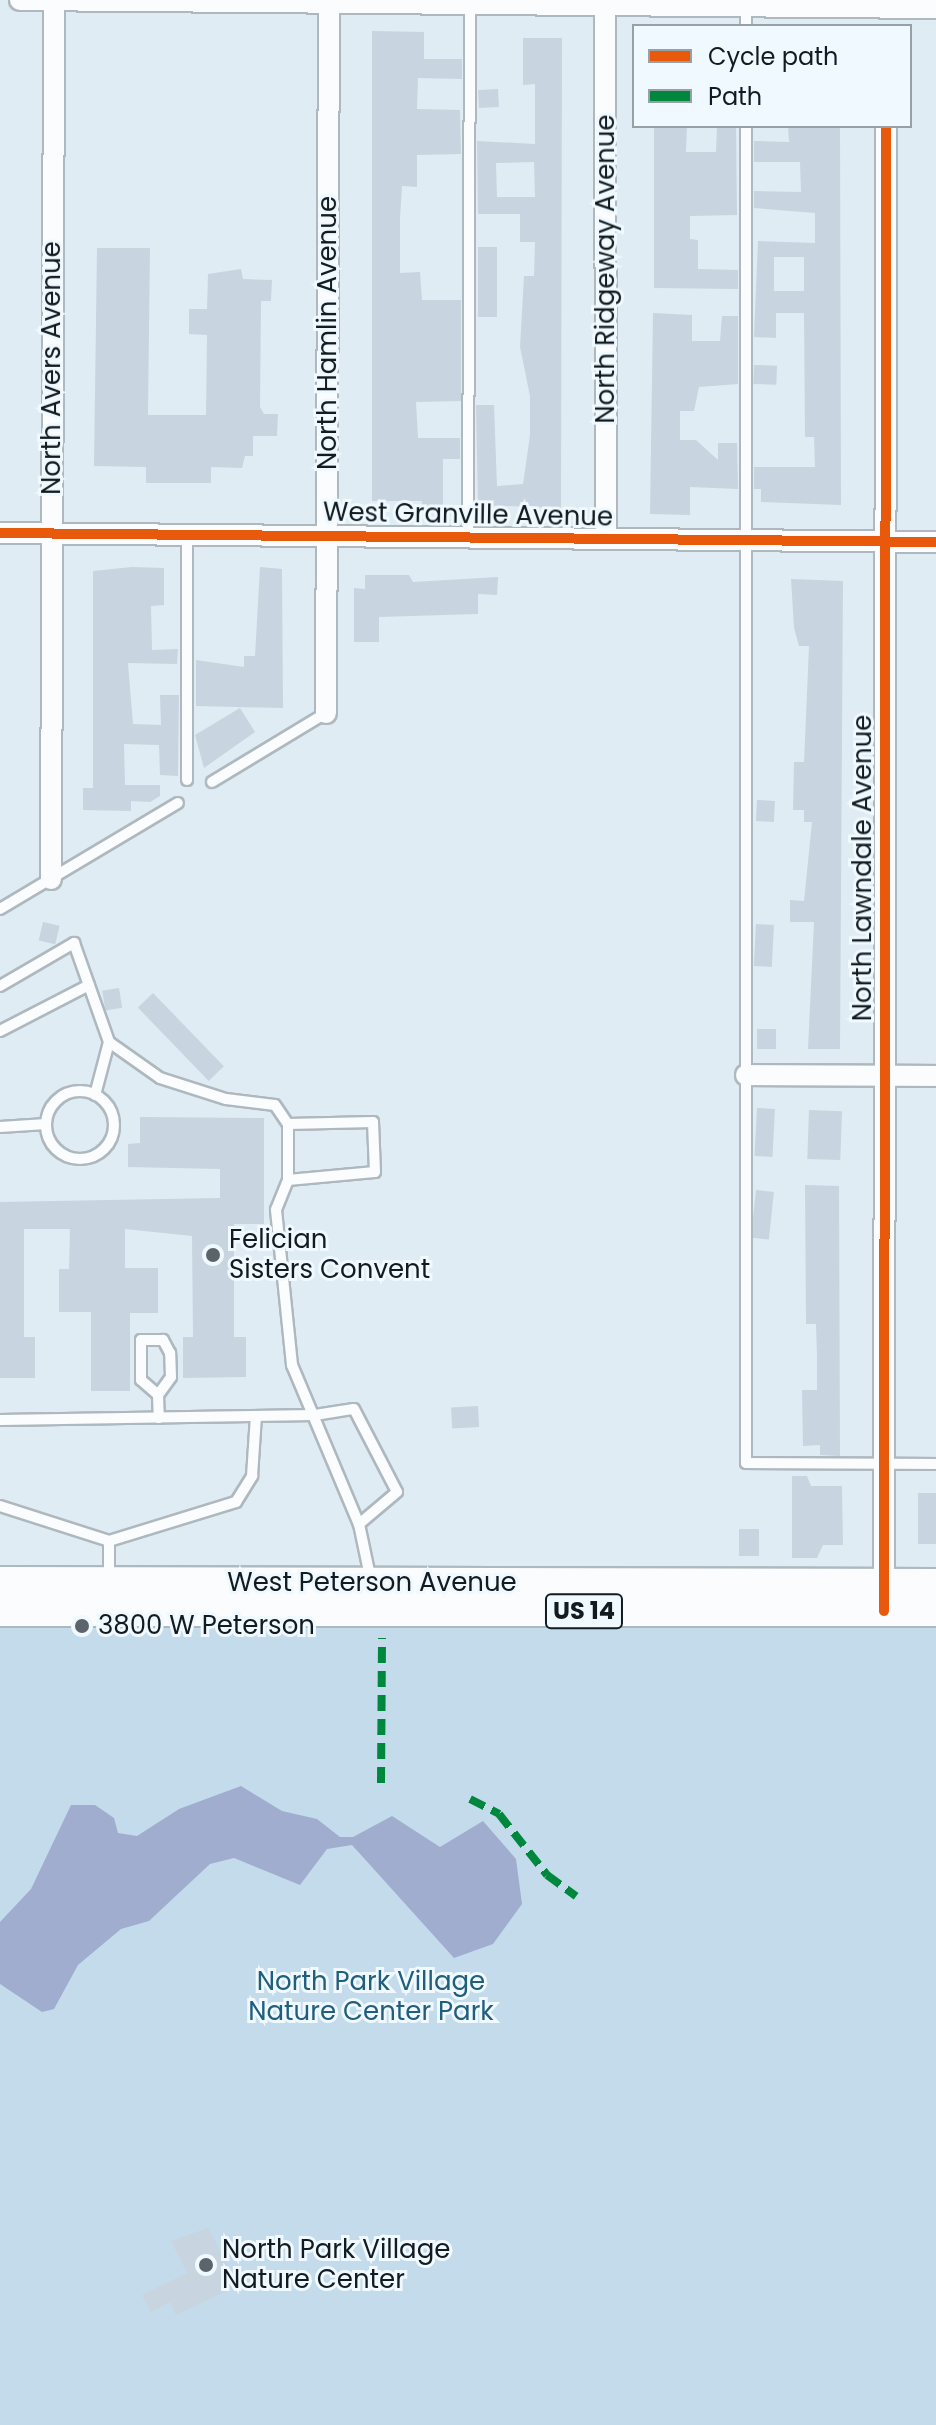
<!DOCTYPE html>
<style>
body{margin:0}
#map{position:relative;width:936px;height:2425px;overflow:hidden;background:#dfecf4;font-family:Poppins,sans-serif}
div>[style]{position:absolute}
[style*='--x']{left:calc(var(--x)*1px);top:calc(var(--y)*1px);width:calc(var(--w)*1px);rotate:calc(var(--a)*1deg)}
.green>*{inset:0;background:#c3dbea;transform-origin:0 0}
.water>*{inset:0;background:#a1adcf}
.building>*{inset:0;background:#c8d4e0;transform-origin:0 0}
.roads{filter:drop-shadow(2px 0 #aeb8be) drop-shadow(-2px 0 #aeb8be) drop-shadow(0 2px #aeb8be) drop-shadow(0 -2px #aeb8be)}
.lane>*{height:10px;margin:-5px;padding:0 5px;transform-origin:5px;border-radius:5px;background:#fafcfd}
.lane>.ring{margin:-5px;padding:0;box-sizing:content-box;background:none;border:10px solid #fafcfd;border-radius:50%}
.street>*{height:20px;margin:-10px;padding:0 10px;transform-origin:10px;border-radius:10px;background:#fafcfd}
.primary>*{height:30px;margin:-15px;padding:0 15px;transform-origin:15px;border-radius:15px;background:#fafcfd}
.quiet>*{height:8px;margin-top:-4px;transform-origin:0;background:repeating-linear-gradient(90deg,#00873e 0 16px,transparent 0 24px)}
.cycleway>*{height:10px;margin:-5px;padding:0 5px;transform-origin:5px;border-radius:5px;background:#e8590c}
.dots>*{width:22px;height:22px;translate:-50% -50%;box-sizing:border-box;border:4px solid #eff9ff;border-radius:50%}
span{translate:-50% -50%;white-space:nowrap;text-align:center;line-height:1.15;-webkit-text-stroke:6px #eff9ff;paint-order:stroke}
.shield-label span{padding:2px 6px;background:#eff9ff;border:2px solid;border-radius:6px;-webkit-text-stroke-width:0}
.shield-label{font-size:24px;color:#121b20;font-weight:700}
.street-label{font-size:26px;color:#121b20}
.poi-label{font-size:26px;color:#121b20}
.left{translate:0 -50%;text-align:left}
.park-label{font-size:26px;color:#215e7c}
.legend{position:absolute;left:632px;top:24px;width:280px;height:104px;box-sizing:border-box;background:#eff9ff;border:2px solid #97a0a6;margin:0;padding:10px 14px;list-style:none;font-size:24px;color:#121b20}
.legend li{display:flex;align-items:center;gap:16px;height:40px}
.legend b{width:40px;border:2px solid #97a0a6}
</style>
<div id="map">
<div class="green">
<i style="left:0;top:1623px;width:936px;height:802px"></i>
</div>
<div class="water">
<i style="clip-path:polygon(241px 1786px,282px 1811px,317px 1819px,340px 1837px,353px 1837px,392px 1816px,440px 1847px,483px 1821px,516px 1859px,522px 1904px,493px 1944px,454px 1958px,352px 1845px,327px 1849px,300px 1885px,234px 1858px,210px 1864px,149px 1921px,121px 1929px,78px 1965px,54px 2009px,42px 2012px,0 1984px,0 1922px,31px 1889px,71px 1805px,95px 1805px,114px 1818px,118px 1833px,137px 1836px,179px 1809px)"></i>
</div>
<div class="building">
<i style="clip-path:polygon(372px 31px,424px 32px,424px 59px,462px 59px,462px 79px,418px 78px,417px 109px,460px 110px,461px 154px,417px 155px,417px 187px,402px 186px,400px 219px,400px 273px,420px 272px,422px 300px,461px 300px,461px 401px,416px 402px,418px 438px,460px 438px,460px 459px,443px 459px,443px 508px,422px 508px,422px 501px,372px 501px)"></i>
<i style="clip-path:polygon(evenodd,523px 38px,562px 38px,561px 508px,478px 505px,476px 405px,494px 405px,497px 486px,523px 484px,530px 435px,530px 396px,520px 347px,524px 276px,534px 276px,535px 242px,520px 242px,520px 214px,478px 214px,477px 141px,535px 144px,535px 84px,523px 85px,523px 38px,534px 162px,535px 197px,497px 197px,496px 163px,534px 162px)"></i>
<i style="left:498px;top:89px;width:18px;height:20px;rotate:87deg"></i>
<i style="clip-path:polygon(654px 126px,687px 126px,686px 152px,716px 152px,717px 126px,736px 126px,737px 215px,690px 216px,690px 239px,698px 240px,698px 269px,738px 270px,738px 289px,654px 288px)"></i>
<i style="clip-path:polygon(evenodd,788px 126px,840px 126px,841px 505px,761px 502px,761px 489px,754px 489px,754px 467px,815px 467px,814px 437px,805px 437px,804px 313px,776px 313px,776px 338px,754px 337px,758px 241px,815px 243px,815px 213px,754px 208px,754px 191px,801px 192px,800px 162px,754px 162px,754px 141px,789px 142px,788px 126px,774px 257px,804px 257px,804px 291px,774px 291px,774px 257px)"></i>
<i style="left:478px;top:247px;width:19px;height:70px"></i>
<i style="clip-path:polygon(97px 248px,150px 248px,148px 415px,206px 415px,207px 335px,189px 334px,189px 309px,207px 309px,208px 274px,241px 269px,243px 279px,272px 280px,271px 301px,261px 301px,260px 407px,264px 414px,278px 414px,277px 436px,253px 436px,253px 456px,245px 456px,242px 468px,211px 467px,211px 483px,146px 483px,146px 467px,94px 466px)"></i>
<i style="clip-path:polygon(653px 313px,692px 315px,692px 341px,720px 341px,722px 316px,738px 316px,738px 384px,699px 387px,694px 411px,680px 411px,680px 440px,696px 440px,718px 460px,718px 443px,737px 443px,738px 489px,690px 487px,690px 515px,650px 514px)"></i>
<i style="left:754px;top:365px;width:23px;height:19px;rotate:2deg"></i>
<i style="clip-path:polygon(132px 567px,164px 568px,164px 605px,151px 606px,152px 650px,178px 649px,177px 664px,128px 663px,133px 724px,161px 725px,160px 695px,179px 695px,178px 776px,160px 775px,159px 745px,124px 744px,125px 785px,160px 785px,160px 796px,150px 802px,131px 801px,131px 811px,83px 810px,83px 788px,93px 788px,93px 571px)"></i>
<i style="clip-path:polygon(260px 567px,282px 569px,283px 708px,196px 706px,196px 660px,244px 667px,244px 656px,255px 656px)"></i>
<i style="clip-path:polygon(365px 575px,409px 575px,413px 582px,498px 577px,497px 595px,478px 594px,478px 614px,379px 617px,379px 642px,354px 642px,354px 588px,365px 589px)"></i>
<i style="clip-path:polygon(791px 579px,843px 581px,840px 1049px,808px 1049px,814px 922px,790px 922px,790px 900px,804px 901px,812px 822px,804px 822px,804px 810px,793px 810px,794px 762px,804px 762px,809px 646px,799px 646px,794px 628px)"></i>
<i style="clip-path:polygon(240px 708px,255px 732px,204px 768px,195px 735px)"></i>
<i style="left:757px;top:800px;width:18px;height:21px;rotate:3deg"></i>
<i style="left:43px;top:922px;width:17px;height:19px;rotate:13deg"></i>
<i style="left:756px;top:924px;width:18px;height:42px;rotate:3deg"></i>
<i style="left:119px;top:988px;width:20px;height:17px;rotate:81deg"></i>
<i style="left:153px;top:993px;width:102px;height:21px;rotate:46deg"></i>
<i style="left:757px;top:1029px;width:19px;height:20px"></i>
<i style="left:757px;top:1108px;width:18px;height:48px;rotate:3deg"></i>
<i style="left:809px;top:1110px;width:33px;height:49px;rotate:2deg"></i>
<i style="clip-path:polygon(140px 1117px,264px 1118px,264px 1224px,234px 1224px,234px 1337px,246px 1337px,246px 1377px,183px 1378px,183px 1337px,193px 1337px,192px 1236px,125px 1229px,125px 1268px,158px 1268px,158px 1313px,130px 1313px,130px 1391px,91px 1391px,91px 1312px,59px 1312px,59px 1269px,69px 1269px,70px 1229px,24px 1229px,24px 1337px,35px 1337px,35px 1378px,0 1378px,0 1202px,220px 1198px,220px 1169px,128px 1167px,128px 1144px,140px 1143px)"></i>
<i style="clip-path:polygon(805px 1185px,839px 1186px,840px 1456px,820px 1455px,820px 1445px,803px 1446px,802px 1390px,817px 1390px,817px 1357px,816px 1324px,806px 1324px)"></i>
<i style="left:756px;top:1190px;width:18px;height:48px;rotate:6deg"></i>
<i style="left:478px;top:1406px;width:21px;height:27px;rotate:87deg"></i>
<i style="clip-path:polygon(792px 1476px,807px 1476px,811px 1486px,842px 1486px,843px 1545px,823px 1545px,817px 1558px,792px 1558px)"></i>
<i style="left:918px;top:1493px;width:18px;height:51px"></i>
<i style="left:739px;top:1529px;width:20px;height:27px"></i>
<i style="clip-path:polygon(208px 2228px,239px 2285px,176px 2315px,170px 2302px,151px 2312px,142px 2295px,187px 2273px,171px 2241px)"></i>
</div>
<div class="roads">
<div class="lane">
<i style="--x:746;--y:6;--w:20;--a:90"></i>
<i style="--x:746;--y:126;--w:1337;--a:90"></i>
<i style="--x:746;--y:1463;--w:190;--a:0.3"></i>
<i style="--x:187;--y:534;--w:246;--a:90"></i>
<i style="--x:468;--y:538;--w:534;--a:-89.79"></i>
<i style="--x:212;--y:782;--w:133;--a:-31.2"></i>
<i style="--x:0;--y:909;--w:207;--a:-30.8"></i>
<i style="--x:0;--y:986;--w:86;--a:-30.2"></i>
<i style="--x:74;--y:943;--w:105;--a:70.5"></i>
<i style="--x:109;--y:1042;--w:62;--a:35.2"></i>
<i style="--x:160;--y:1078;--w:69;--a:17.7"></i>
<i style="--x:226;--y:1099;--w:49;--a:7"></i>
<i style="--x:275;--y:1105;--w:23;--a:56"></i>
<i style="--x:288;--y:1124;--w:56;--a:90"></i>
<i style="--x:288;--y:1180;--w:32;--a:112"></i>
<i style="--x:276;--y:1210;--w:156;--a:84.1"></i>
<i style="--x:292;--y:1365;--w:173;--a:67.2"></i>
<i style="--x:359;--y:1524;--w:58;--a:78.1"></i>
<i style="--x:0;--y:1031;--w:100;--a:-27.3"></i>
<i class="ring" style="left:46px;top:1091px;width:58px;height:58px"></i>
<i style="--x:95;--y:1095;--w:55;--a:-75.2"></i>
<i style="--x:0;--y:1127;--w:46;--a:-3.7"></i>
<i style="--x:288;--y:1180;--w:87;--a:-5.3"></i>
<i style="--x:375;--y:1172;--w:50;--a:-92.3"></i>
<i style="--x:373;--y:1122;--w:85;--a:178.7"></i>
<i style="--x:158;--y:1395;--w:22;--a:-54"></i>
<i style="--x:171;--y:1377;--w:24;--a:-92"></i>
<i style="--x:170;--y:1353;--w:15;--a:-118"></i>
<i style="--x:163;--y:1340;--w:22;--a:180"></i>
<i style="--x:141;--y:1340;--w:40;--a:90"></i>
<i style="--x:141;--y:1380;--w:23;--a:41"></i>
<i style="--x:158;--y:1395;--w:23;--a:88"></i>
<i style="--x:0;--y:1420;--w:315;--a:-0.9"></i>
<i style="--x:315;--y:1415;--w:39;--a:-9"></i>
<i style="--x:354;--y:1409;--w:93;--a:62.6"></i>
<i style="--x:397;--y:1492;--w:50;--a:139.9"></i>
<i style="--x:0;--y:1506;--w:114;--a:17.8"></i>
<i style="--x:109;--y:1541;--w:39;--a:90"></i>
<i style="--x:109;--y:1541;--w:133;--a:-17.1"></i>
<i style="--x:236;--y:1502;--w:31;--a:-58"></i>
<i style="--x:252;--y:1476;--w:60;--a:-86.2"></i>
</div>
<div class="street">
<i style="--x:20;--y:0;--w:916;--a:0.5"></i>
<i style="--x:605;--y:0;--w:538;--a:89.89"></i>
<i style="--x:0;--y:533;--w:936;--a:0.55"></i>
<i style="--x:326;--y:713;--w:713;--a:-89.76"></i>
<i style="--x:51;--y:879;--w:879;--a:-89.8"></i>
<i style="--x:746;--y:1075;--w:190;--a:0.3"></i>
<i style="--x:884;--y:1595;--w:1469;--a:-89.92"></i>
</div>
<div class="primary">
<i style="--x:0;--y:1582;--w:936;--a:0.12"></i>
<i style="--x:0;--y:1611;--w:936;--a:0"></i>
</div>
</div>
<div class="quiet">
<i style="--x:381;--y:1783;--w:145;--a:-89.6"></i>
<i style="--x:470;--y:1799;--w:33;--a:27"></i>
<i style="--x:499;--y:1814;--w:78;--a:51.8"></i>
<i style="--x:547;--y:1875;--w:36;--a:36"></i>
</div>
<div class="cycleway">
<i style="--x:0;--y:533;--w:936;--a:0.55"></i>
<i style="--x:884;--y:1611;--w:1485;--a:-89.92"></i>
</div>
<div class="dots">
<i style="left:213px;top:1255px;background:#5a646a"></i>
<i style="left:82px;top:1626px;background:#5a646a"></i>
<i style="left:206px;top:2265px;background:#5a646a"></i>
</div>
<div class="shield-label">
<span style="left:584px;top:1611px">US 14</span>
</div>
<div class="street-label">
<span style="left:606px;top:269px;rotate:-90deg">North Ridgeway Avenue</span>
<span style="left:328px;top:333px;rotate:-90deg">North Hamlin Avenue</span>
<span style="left:52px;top:368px;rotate:-90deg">North Avers Avenue</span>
<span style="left:468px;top:515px;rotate:1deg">West Granville Avenue</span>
<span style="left:863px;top:868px;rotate:-90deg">North Lawndale Avenue</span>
<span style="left:372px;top:1583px">West Peterson Avenue</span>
</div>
<div class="poi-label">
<span class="left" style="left:229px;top:1255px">Felician<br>Sisters Convent</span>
<span class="left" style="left:98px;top:1626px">3800 W Peterson</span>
<span class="left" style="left:222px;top:2265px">North Park Village<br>Nature Center</span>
</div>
<div class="park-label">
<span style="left:371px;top:1997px">North Park Village<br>Nature Center Park</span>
</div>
<ul class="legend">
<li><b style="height:10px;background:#e8590c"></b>Cycle path</li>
<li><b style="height:10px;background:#00873e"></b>Path</li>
</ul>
</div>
